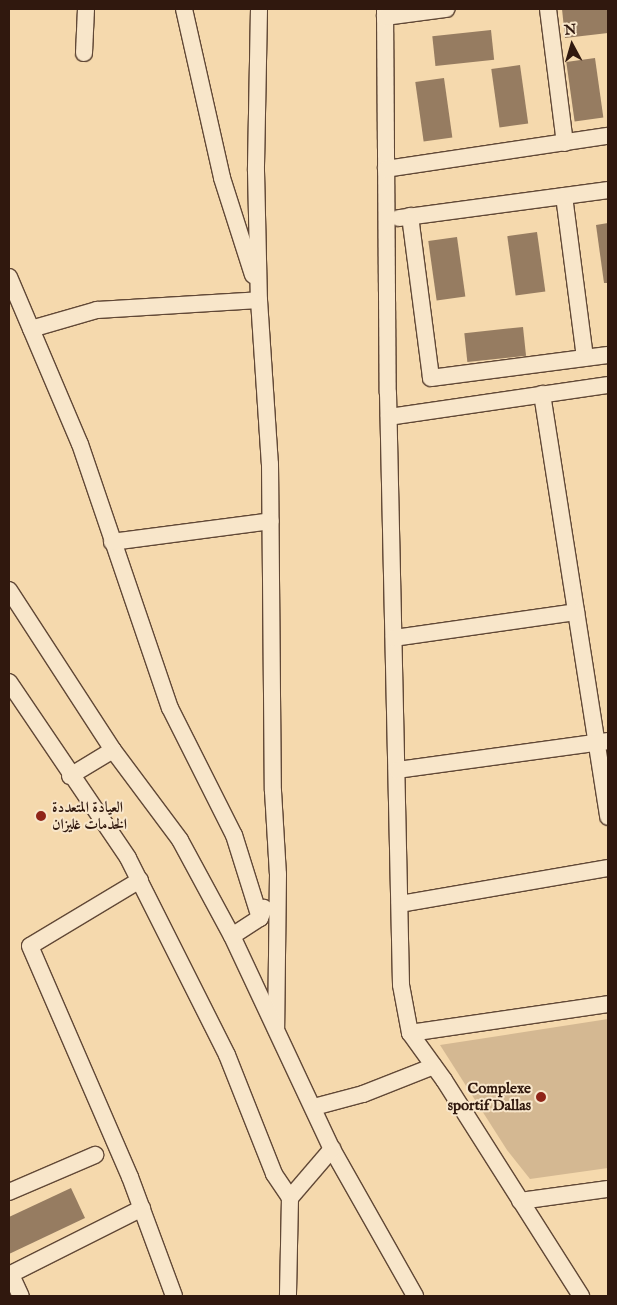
<!DOCTYPE html>
<meta charset="utf-8">
<style>
body{margin:0}
#map{position:relative;width:617px;height:1305px;overflow:hidden;background:#f5d9ad;font-family:"IM FELL English",Amiri,serif}
div>[style]{position:absolute}
[style*='--x']{left:calc(var(--x)*1px);top:calc(var(--y)*1px);width:calc(var(--w)*1px);rotate:calc(var(--a)*1deg)}
.green>*{inset:0;background:#d4b892}
.building>*{inset:0;background:#967c61;transform-origin:0 0}
.roads{filter:drop-shadow(1px 0 #614836) drop-shadow(-1px 0 #614836) drop-shadow(0 1px #614836) drop-shadow(0 -1px #614836)}
.street>*{height:16px;margin:-8px;padding:0 8px;transform-origin:8px;border-radius:8px;background:#f8e6ca}
.dots>*{width:14px;height:14px;translate:-50% -50%;box-sizing:border-box;border:2px solid #f8e6ca;border-radius:50%}
span{translate:-50% -50%;white-space:nowrap;text-align:center;line-height:1.15;-webkit-text-stroke:4px #f8e6ca;paint-order:stroke}
.poi-label{font-size:15px;color:#30180e;font-weight:700}
.left{translate:0 -50%;text-align:left}
.right{translate:-100% -50%;text-align:right}
.frame{position:absolute;inset:0;border:10px solid #30180e;pointer-events:none}
.north{position:absolute;left:547px;top:20px;width:50px;height:50px;-webkit-text-stroke:4px #f8e6ca;paint-order:stroke;rotate:354deg;font-size:14px;font-weight:700;line-height:20px;text-align:center;color:#30180e}
.north::after{content:'';display:block;margin:auto;width:18px;height:22px;background:#30180e;clip-path:polygon(50% 0,100% 100%,50% 72%,0 100%)}
</style>
<div id="map">
<div class="green">
<i style="clip-path:polygon(608px 1019px,608px 1168px,530px 1179px,507px 1150px,440px 1045px)"></i>
</div>
<div class="building">
<i style="clip-path:polygon(562px 9px,608px 9px,608px 33px,565px 38px)"></i>
<i style="left:491px;top:30px;width:30px;height:59px;rotate:84deg"></i>
<i style="left:595px;top:58px;width:60px;height:29px;rotate:82deg"></i>
<i style="left:520px;top:65px;width:59px;height:29px;rotate:82deg"></i>
<i style="left:444px;top:78px;width:60px;height:29px;rotate:82deg"></i>
<i style="clip-path:polygon(608px 223px,608px 283px,604px 283px,596px 225px)"></i>
<i style="left:537px;top:232px;width:60px;height:30px;rotate:82deg"></i>
<i style="left:457px;top:237px;width:60px;height:29px;rotate:82deg"></i>
<i style="left:523px;top:327px;width:29px;height:59px;rotate:84deg"></i>
<i style="clip-path:polygon(71px 1188px,85px 1218px,9px 1254px,9px 1217px)"></i>
</div>
<div class="roads">
<div class="street">
<i style="--x:184;--y:9;--w:173;--a:77.3"></i>
<i style="--x:222;--y:178;--w:102;--a:72.3"></i>
<i style="--x:259;--y:9;--w:162;--a:91.1"></i>
<i style="--x:256;--y:171;--w:129;--a:88.7"></i>
<i style="--x:259;--y:300;--w:164;--a:86.2"></i>
<i style="--x:270;--y:464;--w:327;--a:89.5"></i>
<i style="--x:273;--y:791;--w:83;--a:86.6"></i>
<i style="--x:278;--y:874;--w:154;--a:90.7"></i>
<i style="--x:385;--y:9;--w:384;--a:89.6"></i>
<i style="--x:388;--y:393;--w:592;--a:88.74"></i>
<i style="--x:401;--y:985;--w:49;--a:79.4"></i>
<i style="--x:410;--y:1033;--w:58;--a:54.1"></i>
<i style="--x:444;--y:1080;--w:256;--a:57.6"></i>
<i style="--x:548;--y:9;--w:135;--a:82.8"></i>
<i style="--x:385;--y:17;--w:62;--a:-7.5"></i>
<i style="--x:84;--y:53;--w:44;--a:-87.4"></i>
<i style="--x:386;--y:169;--w:224;--a:-8.5"></i>
<i style="--x:564;--y:196;--w:163;--a:82.6"></i>
<i style="--x:410;--y:216;--w:163;--a:82.6"></i>
<i style="--x:431;--y:378;--w:178;--a:-7.4"></i>
<i style="--x:399;--y:218;--w:211;--a:-7.6"></i>
<i style="--x:9;--y:277;--w:181;--a:67"></i>
<i style="--x:80;--y:444;--w:279;--a:71.2"></i>
<i style="--x:170;--y:708;--w:142;--a:63.3"></i>
<i style="--x:234;--y:835;--w:87;--a:72.6"></i>
<i style="--x:31;--y:329;--w:69;--a:-16.1"></i>
<i style="--x:97;--y:310;--w:162;--a:-3.5"></i>
<i style="--x:542;--y:394;--w:428;--a:81.1"></i>
<i style="--x:389;--y:417;--w:221;--a:-8.3"></i>
<i style="--x:112;--y:542;--w:160;--a:-7.5"></i>
<i style="--x:9;--y:590;--w:191;--a:57"></i>
<i style="--x:113;--y:750;--w:112;--a:53.3"></i>
<i style="--x:180;--y:840;--w:109;--a:61.6"></i>
<i style="--x:232;--y:936;--w:235;--a:64.9"></i>
<i style="--x:332;--y:1149;--w:169;--a:60.5"></i>
<i style="--x:394;--y:638;--w:184;--a:-8.1"></i>
<i style="--x:9;--y:682;--w:212;--a:55.9"></i>
<i style="--x:128;--y:858;--w:220;--a:63.3"></i>
<i style="--x:227;--y:1055;--w:128;--a:68.4"></i>
<i style="--x:274;--y:1174;--w:29;--a:56"></i>
<i style="--x:290;--y:1198;--w:98;--a:91.2"></i>
<i style="--x:397;--y:770;--w:213;--a:-7.8"></i>
<i style="--x:70;--y:776;--w:50;--a:-31.2"></i>
<i style="--x:140;--y:880;--w:128;--a:149"></i>
<i style="--x:30;--y:946;--w:252;--a:66.6"></i>
<i style="--x:130;--y:1177;--w:127;--a:69.7"></i>
<i style="--x:400;--y:904;--w:211;--a:-9.8"></i>
<i style="--x:232;--y:936;--w:33;--a:-33"></i>
<i style="--x:260;--y:918;--w:11;--a:-68"></i>
<i style="--x:410;--y:1033;--w:200;--a:-8.3"></i>
<i style="--x:314;--y:1107;--w:51;--a:-14.9"></i>
<i style="--x:363;--y:1094;--w:76;--a:-21.5"></i>
<i style="--x:9;--y:1192;--w:94;--a:-23.3"></i>
<i style="--x:290;--y:1198;--w:65;--a:-49.4"></i>
<i style="--x:520;--y:1201;--w:89;--a:-7.8"></i>
<i style="--x:9;--y:1275;--w:149;--a:-26.7"></i>
<i style="--x:11;--y:1275;--w:23;--a:65"></i>
</div>
</div>
<div class="dots">
<i style="left:41px;top:816px;background:#8f2418"></i>
<i style="left:541px;top:1097px;background:#8f2418"></i>
</div>
<div class="poi-label">
<span class="left" style="left:52px;top:816px">العيادة المتعددة<br>الخدمات غليزان</span>
<span class="right" style="left:531px;top:1097px">Complexe<br>sportif Dallas</span>
</div>
<div class="frame"></div>
<div class="north">N</div>
</div>
